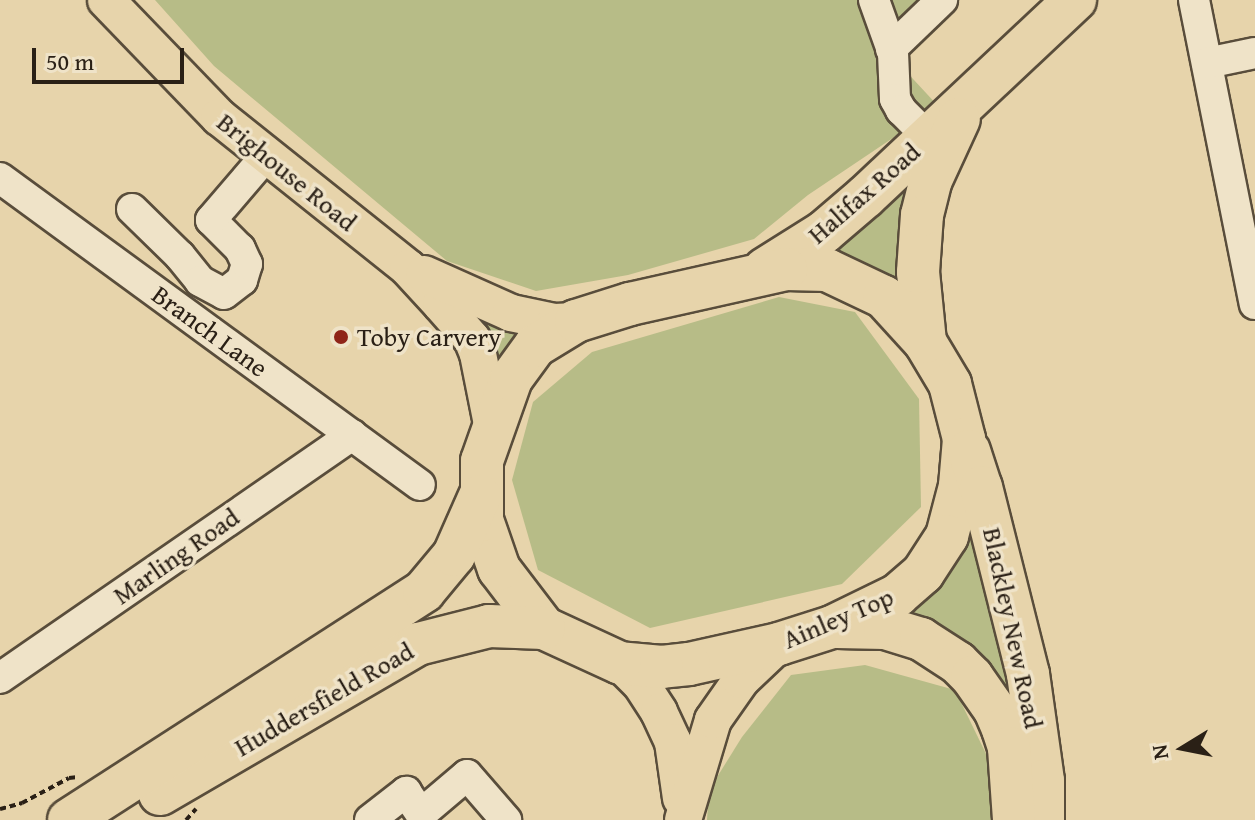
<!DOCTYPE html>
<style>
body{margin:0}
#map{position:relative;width:1255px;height:820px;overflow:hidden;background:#e7d4ab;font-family:"Gentium Book Plus",serif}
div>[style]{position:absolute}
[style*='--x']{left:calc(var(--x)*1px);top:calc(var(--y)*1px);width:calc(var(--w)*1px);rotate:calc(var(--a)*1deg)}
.green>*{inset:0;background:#b7bc87}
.path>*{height:4px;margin-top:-2px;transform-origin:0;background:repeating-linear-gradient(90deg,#2a2016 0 6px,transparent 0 10px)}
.roads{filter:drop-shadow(2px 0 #594d3b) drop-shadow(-2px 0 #594d3b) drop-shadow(0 2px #594d3b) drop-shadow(0 -2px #594d3b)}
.minor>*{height:30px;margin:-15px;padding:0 15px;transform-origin:15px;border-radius:15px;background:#efe3c8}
.major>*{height:36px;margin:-18px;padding:0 18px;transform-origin:18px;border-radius:18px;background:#e7d4ab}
.highway>*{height:42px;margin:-21px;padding:0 21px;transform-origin:21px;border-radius:21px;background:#e7d4ab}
.dots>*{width:22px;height:22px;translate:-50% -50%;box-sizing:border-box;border:4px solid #efe3c8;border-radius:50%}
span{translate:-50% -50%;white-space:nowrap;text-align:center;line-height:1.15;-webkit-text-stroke:7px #efe3c8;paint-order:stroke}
.street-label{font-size:26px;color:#2a2016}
.poi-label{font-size:26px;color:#2a2016}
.left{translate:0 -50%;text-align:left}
.north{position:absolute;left:1143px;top:708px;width:80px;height:80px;-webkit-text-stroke:6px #efe3c8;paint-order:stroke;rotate:260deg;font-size:22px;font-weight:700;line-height:32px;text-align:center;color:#2a2016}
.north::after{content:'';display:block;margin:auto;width:28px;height:36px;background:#2a2016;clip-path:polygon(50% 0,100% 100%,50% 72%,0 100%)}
.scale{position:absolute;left:32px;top:48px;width:152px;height:36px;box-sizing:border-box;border:4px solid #2a2016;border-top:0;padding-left:10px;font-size:24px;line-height:28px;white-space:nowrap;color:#2a2016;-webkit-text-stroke:6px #efe3c8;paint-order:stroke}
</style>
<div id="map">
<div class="green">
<i style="clip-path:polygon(155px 0,938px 0,889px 53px,939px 107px,808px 195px,754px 239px,628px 275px,536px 291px,447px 261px,214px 66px)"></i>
<i style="clip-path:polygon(925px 153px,908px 285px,808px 259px)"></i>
<i style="clip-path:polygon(779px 297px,855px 312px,919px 399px,921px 507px,842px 584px,650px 628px,538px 570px,512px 480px,533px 402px,592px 352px)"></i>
<i style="clip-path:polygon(471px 312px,544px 331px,499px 381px)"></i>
<i style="clip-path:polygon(969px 502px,1025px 724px,892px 611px)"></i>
<i style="clip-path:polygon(865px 665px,955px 690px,990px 762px,992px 820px,707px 820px,709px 790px,742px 737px,791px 675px)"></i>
</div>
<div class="path">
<i style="--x:0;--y:809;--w:23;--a:-15"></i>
<i style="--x:22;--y:803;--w:53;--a:-28"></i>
<i style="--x:69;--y:778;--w:9;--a:-6"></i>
<i style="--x:186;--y:820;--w:15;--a:-48"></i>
</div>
<div class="roads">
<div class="minor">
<i style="--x:874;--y:0;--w:56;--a:70.3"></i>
<i style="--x:893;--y:53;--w:46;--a:87.5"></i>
<i style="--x:895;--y:99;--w:13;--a:61"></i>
<i style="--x:901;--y:110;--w:38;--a:45"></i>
<i style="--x:1194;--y:0;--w:310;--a:78.7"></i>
<i style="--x:891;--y:49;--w:71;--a:-43.9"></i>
<i style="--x:1207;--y:63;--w:49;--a:-11.8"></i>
<i style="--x:0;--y:178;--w:520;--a:36.17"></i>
<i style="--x:132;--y:209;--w:67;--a:44.4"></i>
<i style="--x:180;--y:256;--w:32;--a:51"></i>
<i style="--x:200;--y:281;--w:27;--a:28"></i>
<i style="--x:224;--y:294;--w:23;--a:-38"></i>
<i style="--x:242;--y:280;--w:17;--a:-73"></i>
<i style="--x:247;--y:264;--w:17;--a:-115"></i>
<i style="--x:240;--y:249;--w:41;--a:-135"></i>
<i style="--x:211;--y:220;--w:83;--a:-49.4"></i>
<i style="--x:0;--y:678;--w:428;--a:-34.6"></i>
<i style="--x:370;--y:820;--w:46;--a:-37.9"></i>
<i style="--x:406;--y:792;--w:27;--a:56"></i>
<i style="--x:421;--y:814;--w:60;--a:-40.3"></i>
<i style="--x:467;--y:775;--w:60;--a:49.1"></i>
</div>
<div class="major">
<i style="--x:106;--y:0;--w:163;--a:46"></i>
<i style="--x:219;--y:117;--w:242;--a:38.6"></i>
<i style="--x:408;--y:268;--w:49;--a:47.5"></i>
<i style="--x:441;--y:304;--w:47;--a:48.5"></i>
<i style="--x:472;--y:339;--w:16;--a:68"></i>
<i style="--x:478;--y:354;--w:71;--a:78.7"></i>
<i style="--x:424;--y:274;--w:95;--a:24.1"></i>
<i style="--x:511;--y:313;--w:45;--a:11.6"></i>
<i style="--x:555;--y:322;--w:21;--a:-3"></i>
<i style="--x:620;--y:663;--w:30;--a:45"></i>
<i style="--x:641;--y:684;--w:33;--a:57"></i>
<i style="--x:659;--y:712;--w:33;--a:65"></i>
<i style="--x:673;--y:742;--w:57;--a:81.9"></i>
<i style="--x:683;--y:820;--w:104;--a:-73.3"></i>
<i style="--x:713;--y:720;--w:49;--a:-55"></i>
<i style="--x:741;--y:680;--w:52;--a:-43.5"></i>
</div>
<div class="highway">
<i style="--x:765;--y:269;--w:70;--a:-32.1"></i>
<i style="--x:824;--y:232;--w:55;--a:-40.6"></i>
<i style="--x:866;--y:196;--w:287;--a:-43.2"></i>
<i style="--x:786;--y:269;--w:41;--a:1.4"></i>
<i style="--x:827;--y:270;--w:63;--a:25.3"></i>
<i style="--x:884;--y:297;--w:61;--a:47.7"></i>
<i style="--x:925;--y:342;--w:49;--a:59.2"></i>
<i style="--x:950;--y:384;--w:57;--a:75.7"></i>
<i style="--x:964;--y:439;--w:47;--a:94.9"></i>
<i style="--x:960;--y:486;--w:52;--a:104.6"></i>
<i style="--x:947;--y:536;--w:44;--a:123"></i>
<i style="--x:923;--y:573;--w:33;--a:139"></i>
<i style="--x:898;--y:595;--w:73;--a:154.1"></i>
<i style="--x:832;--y:627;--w:56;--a:162.2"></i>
<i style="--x:779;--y:644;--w:92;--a:167.5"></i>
<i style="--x:689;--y:664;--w:27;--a:174"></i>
<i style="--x:662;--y:667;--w:42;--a:-174.6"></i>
<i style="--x:620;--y:663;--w:84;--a:-155.3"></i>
<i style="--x:544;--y:628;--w:74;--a:-127.3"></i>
<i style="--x:499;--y:569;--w:52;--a:-109.1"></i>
<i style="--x:482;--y:520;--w:59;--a:-90"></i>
<i style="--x:482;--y:461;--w:87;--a:-70.5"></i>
<i style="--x:511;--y:379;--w:41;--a:-54"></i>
<i style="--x:535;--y:346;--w:48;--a:-31.4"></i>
<i style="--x:576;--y:321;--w:57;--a:-17.5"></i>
<i style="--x:630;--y:304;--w:160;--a:-12.6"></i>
<i style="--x:925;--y:342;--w:70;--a:-95.7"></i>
<i style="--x:918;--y:272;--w:57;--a:-86"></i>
<i style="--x:922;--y:215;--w:34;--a:-76"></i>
<i style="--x:930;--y:182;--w:69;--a:-65.3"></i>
<i style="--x:969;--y:451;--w:38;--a:72"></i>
<i style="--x:981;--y:487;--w:193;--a:75.9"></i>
<i style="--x:1028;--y:674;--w:108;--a:82"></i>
<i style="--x:1043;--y:781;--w:39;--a:90"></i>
<i style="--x:837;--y:627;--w:48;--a:1.2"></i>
<i style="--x:885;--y:628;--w:38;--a:17"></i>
<i style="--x:921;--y:639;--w:44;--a:33"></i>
<i style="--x:958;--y:663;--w:20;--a:45"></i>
<i style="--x:972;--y:677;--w:40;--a:55.1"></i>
<i style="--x:995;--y:710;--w:21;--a:67"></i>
<i style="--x:1003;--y:729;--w:20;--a:72"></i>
<i style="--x:1009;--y:748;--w:72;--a:86"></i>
<i style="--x:160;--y:794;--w:298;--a:-30.2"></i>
<i style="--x:418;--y:644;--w:73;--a:-14.2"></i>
<i style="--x:489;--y:626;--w:55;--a:2.1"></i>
<i style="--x:69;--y:820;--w:422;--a:-32.8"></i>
<i style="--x:424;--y:591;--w:47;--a:-50.2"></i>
<i style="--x:454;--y:555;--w:64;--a:-66.2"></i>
</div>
</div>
<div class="dots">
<i style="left:341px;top:337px;background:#8f2418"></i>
</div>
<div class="street-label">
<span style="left:287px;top:172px;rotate:39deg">Brighouse Road</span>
<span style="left:864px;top:193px;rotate:-41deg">Halifax Road</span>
<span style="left:210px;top:331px;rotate:36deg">Branch Lane</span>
<span style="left:176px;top:556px;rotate:-35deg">Marling Road</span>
<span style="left:838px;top:618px;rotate:-23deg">Ainley Top</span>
<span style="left:1013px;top:628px;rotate:78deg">Blackley New Road</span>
<span style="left:324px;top:699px;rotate:-30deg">Huddersfield Road</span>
</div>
<div class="poi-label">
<span class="left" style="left:357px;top:337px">Toby Carvery</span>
</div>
<div class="north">N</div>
<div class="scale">50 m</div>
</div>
